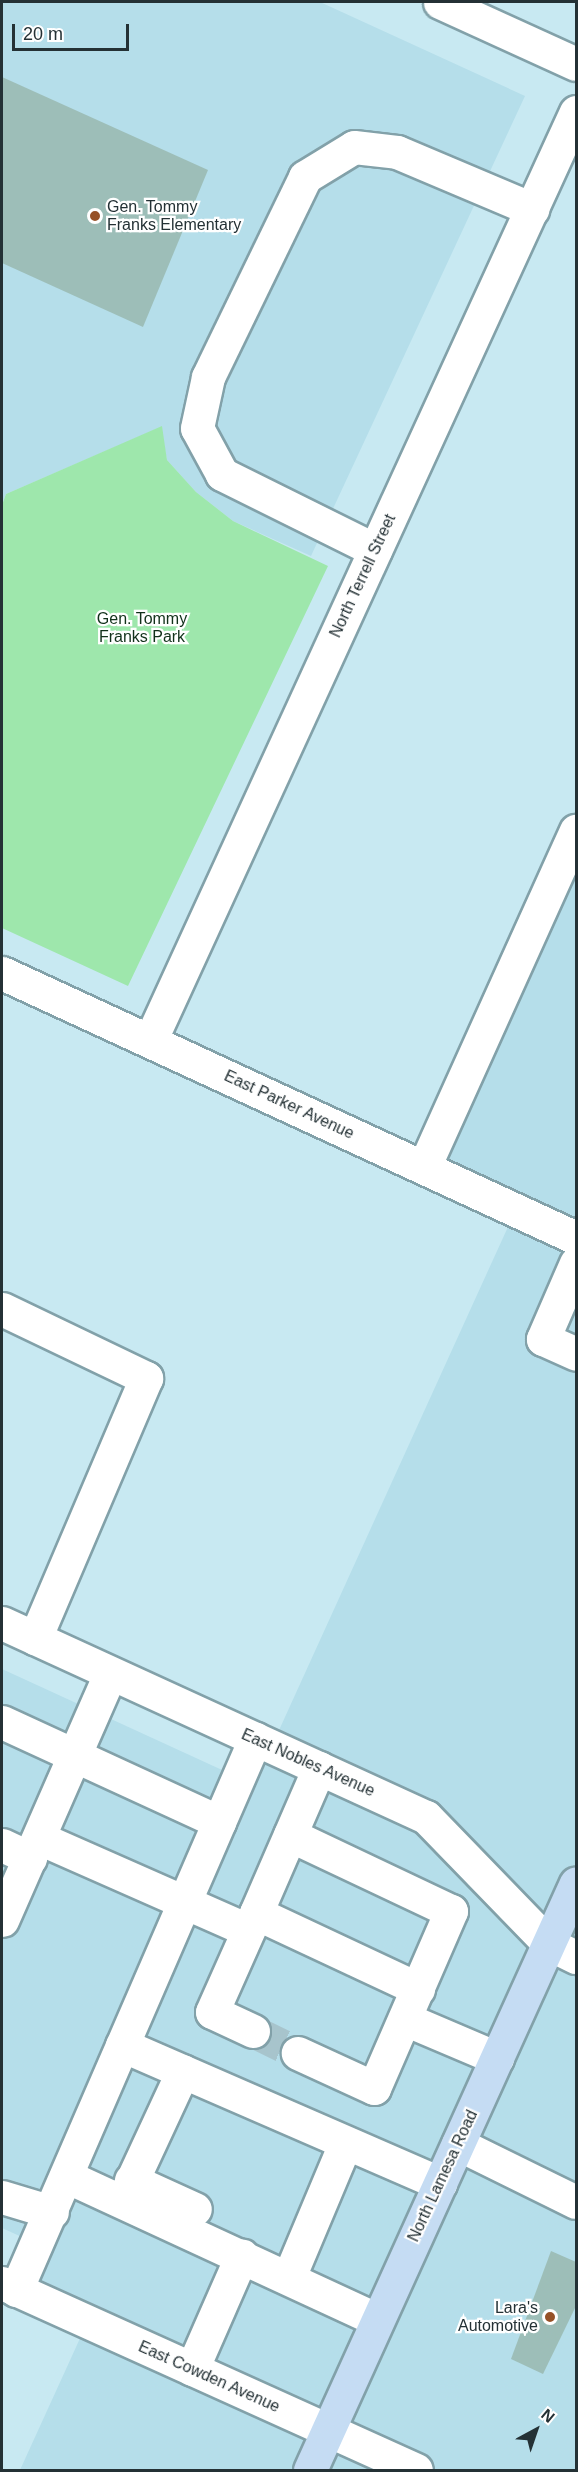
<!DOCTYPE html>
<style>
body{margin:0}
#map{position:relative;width:578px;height:2472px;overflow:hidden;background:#c8e9f2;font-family:Helvetica,sans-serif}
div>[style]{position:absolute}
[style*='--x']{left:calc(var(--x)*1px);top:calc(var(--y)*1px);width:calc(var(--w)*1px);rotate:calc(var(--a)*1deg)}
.built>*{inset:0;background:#b5deea}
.green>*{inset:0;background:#9ee7ac}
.building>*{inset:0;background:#9dbeb8}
.minor-tunnel>*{height:33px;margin-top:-16.5px;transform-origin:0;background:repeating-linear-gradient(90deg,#a7c4cc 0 33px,transparent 0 49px)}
.roads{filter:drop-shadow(2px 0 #82a1a9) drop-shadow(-2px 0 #82a1a9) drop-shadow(0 2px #82a1a9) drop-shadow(0 -2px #82a1a9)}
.minor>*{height:33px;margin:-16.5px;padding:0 16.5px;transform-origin:16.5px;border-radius:16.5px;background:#fff}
.major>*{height:33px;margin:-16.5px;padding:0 16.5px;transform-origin:16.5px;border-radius:16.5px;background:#c5dcf3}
.dots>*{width:16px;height:16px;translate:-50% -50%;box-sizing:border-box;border:3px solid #fff;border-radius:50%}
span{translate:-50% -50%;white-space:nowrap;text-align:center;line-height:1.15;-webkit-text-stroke:4.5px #fff;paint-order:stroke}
.poi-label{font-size:16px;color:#243135}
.left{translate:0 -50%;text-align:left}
.right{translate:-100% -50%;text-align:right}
.street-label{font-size:16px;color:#243135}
.park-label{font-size:16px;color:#11311a}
.frame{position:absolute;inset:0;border:3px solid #243135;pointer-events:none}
.north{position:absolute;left:506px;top:2400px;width:60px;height:60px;-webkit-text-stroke:4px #fff;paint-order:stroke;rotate:40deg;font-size:16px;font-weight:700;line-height:24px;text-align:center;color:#243135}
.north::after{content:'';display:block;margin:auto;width:21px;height:27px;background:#243135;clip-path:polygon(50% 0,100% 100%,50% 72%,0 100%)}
.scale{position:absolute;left:12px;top:24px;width:117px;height:27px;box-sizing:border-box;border:3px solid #243135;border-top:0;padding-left:8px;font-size:18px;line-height:21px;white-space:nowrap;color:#243135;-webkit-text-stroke:4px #fff;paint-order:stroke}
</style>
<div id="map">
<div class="built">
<i style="clip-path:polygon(2px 2px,320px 2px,525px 96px,311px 556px,233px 521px,196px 492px,167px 460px,161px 427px,6px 494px,2px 504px)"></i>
<i style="clip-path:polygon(576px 822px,576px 2470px,20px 2470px,87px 2323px,23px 2293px,517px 1207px,424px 1164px)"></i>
<i style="clip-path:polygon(2px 1669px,233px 1775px,24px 2238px,2px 2228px)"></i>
</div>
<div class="green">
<i style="clip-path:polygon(162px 426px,167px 460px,196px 492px,233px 521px,328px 566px,128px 986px,2px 928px,2px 505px,6px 494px)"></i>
</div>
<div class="building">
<i style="clip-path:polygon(2px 77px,208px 170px,143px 327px,2px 263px)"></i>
<i style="clip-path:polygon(551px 2251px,576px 2262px,576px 2306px,543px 2374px,511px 2359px)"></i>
</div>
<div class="minor-tunnel">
<i style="--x:253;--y:2031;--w:50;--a:26.1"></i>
</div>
<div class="roads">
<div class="minor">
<i style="--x:440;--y:2;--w:149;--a:24.5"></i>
<i style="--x:375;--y:550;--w:171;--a:-153.6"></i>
<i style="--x:222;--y:474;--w:52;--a:-118.5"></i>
<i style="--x:197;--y:428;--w:52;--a:-77.8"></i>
<i style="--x:208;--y:377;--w:222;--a:-64.1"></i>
<i style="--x:305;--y:177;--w:57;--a:-31.5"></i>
<i style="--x:354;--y:147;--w:43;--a:6.6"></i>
<i style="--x:397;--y:152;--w:147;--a:22.9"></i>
<i style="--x:2;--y:973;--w:632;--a:24.78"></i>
<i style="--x:150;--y:1041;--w:1022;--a:-65.37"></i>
<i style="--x:424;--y:1167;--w:369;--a:-65.7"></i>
<i style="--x:576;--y:1263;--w:83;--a:113.5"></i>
<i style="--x:543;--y:1339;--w:36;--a:24"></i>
<i style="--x:2;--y:1309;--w:160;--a:25.6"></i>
<i style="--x:146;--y:1378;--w:283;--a:113.1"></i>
<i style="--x:2;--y:1623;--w:466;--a:24.6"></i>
<i style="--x:426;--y:1817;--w:177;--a:45.9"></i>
<i style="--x:549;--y:1944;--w:30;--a:26"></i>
<i style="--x:2;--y:1722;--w:239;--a:24.7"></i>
<i style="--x:319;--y:1768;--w:158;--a:113.5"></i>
<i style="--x:256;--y:1913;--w:179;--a:25.1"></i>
<i style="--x:290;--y:1835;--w:178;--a:25.3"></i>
<i style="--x:451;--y:1911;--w:193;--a:113.5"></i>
<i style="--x:374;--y:2088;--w:84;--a:-155.3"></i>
<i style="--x:39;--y:1838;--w:228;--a:23.8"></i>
<i style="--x:2;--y:1845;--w:31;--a:25"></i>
<i style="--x:2;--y:1920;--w:269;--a:-66.3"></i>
<i style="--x:405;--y:2019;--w:100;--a:23"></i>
<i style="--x:253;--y:2031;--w:45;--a:-155.1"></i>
<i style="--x:212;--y:2012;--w:108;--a:-66"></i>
<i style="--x:122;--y:2045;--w:347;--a:23.5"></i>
<i style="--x:458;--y:2144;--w:131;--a:26.2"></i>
<i style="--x:66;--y:2176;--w:341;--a:24.8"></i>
<i style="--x:131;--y:2180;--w:70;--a:24.4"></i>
<i style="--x:2;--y:2197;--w:52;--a:16.7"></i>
<i style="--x:123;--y:2200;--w:142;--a:-65.1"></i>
<i style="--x:289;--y:2277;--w:144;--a:-67.2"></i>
<i style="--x:2;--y:2283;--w:454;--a:24.3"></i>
<i style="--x:16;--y:2290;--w:601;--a:-66.55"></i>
<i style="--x:192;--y:2369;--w:124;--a:-66.3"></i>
</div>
<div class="major">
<i style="--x:310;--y:2470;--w:644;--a:-65.62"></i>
</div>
</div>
<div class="dots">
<i style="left:95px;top:216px;background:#965127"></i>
<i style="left:550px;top:2317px;background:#965127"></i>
</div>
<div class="poi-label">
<span class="left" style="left:107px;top:216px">Gen. Tommy<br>Franks Elementary</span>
<span class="right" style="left:538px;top:2317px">Lara's<br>Automotive</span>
</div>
<div class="street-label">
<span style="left:363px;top:576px;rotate:-65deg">North Terrell Street</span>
<span style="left:289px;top:1105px;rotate:25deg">East Parker Avenue</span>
<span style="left:308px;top:1763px;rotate:24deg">East Nobles Avenue</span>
<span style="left:443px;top:2176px;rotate:-65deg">North Lamesa Road</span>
<span style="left:209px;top:2377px;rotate:24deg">East Cowden Avenue</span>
</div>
<div class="park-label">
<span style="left:142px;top:628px">Gen. Tommy<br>Franks Park</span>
</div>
<div class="frame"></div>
<div class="north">N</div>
<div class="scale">20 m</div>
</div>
